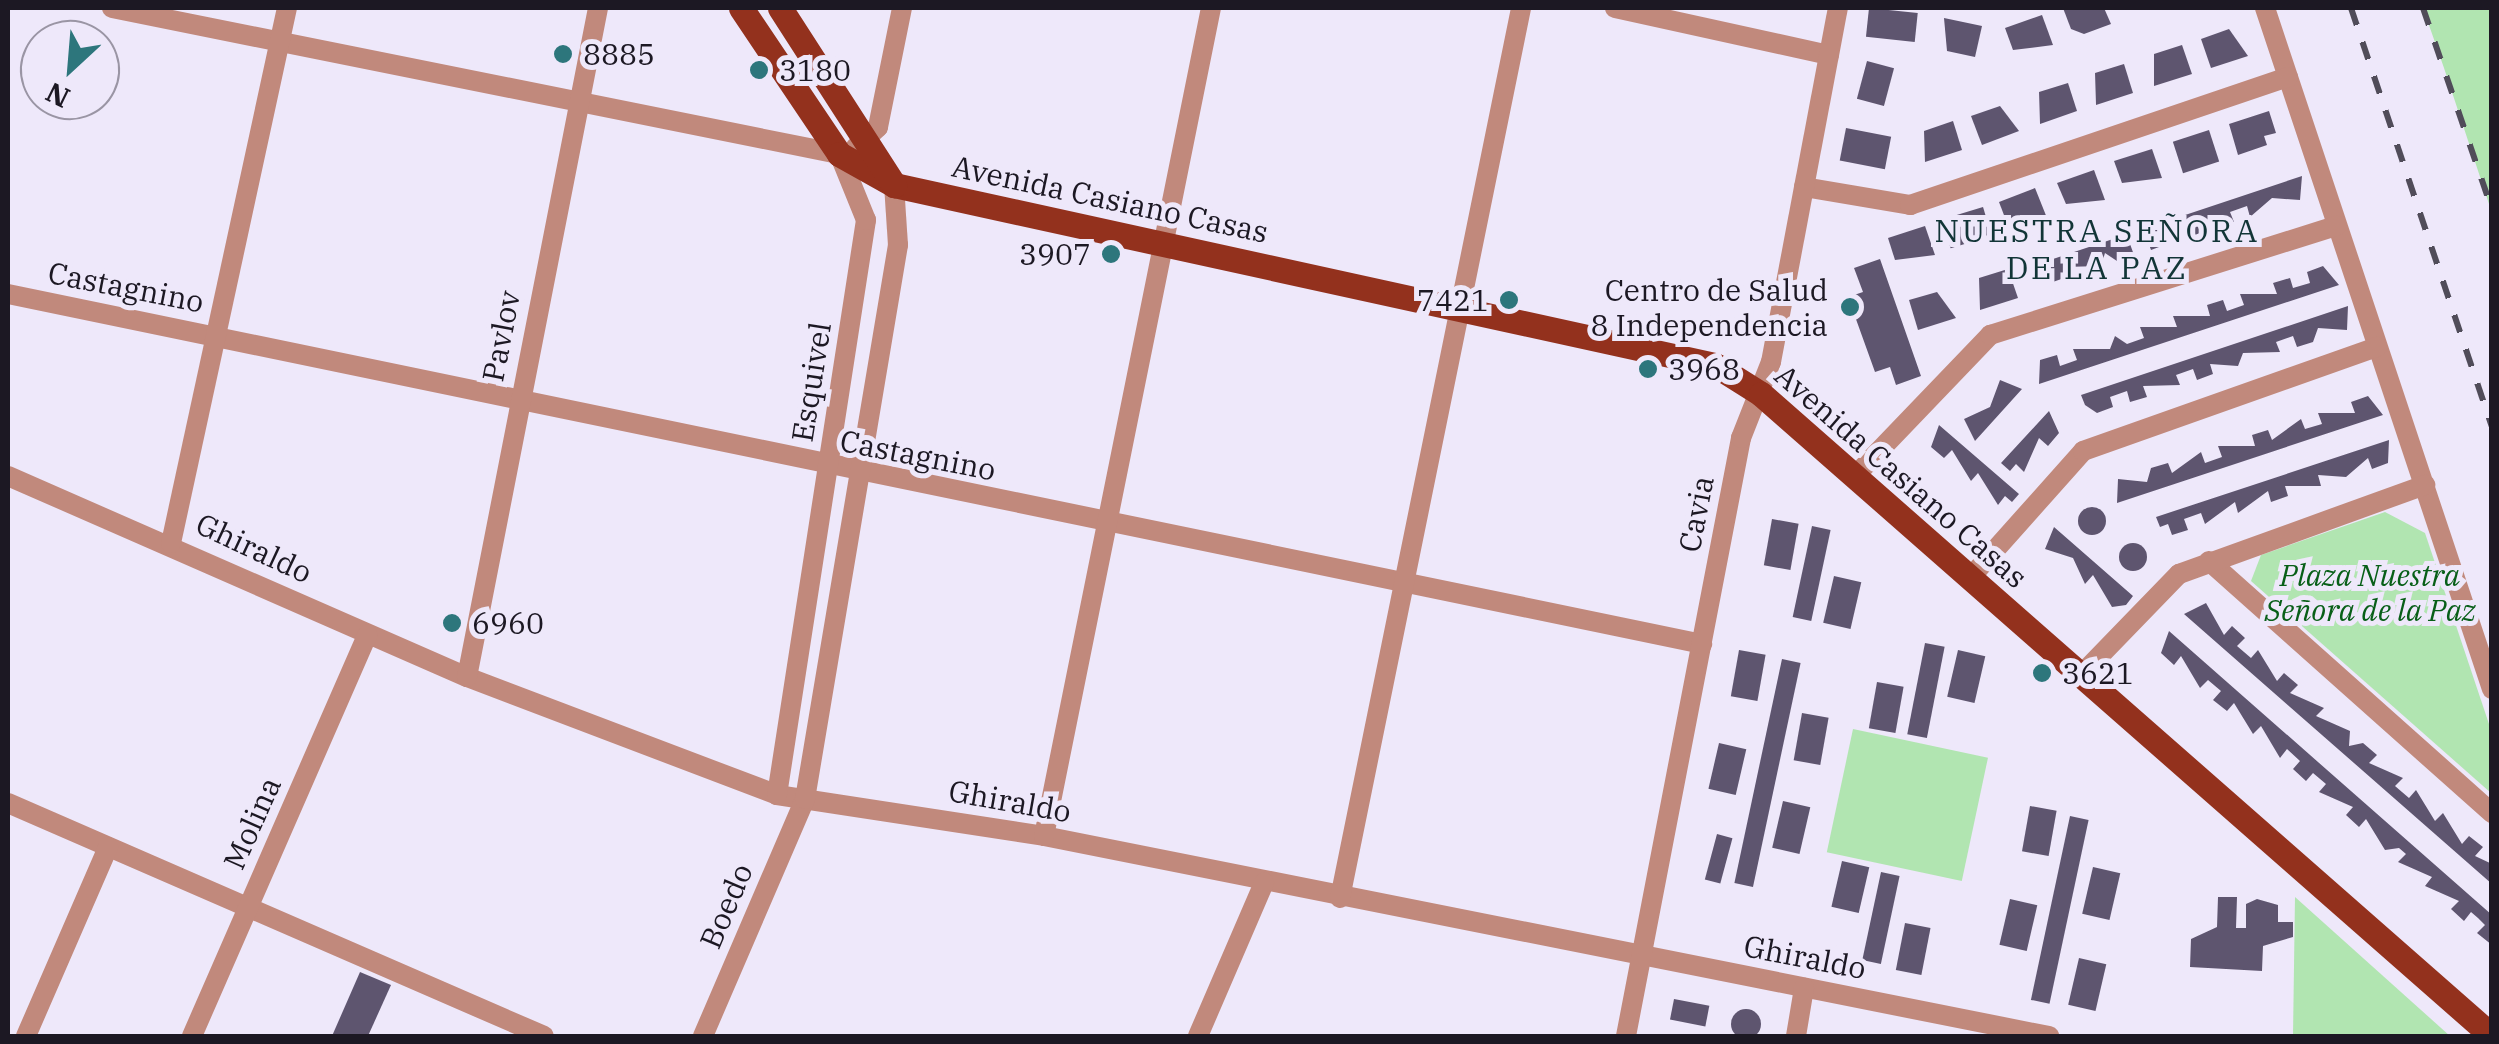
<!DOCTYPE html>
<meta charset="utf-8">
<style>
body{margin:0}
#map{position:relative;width:2499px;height:1044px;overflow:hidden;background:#eee8fa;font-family:"IBM Plex Serif",serif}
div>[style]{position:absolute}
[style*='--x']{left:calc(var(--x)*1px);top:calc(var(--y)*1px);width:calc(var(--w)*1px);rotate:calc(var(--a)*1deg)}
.green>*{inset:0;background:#b1e5b1;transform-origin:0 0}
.building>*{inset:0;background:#5e556f;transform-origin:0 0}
.round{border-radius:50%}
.minor>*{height:20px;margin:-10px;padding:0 10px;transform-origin:10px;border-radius:10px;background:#c1897c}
.major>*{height:25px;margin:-12.5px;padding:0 12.5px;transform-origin:12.5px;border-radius:12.5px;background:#93311d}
.rail>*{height:6px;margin-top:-3px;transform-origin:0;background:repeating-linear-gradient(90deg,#504c59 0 18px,transparent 0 36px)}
.dots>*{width:28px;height:28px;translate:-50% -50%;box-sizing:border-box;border:5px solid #eee8fa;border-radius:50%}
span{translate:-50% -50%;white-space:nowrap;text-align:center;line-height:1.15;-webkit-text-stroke:10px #eee8fa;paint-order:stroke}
.poi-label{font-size:30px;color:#1c1823}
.left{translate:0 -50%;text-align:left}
.right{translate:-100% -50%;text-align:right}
.street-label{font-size:30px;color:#1c1823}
.park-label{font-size:30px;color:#085f18;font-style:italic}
.neighbourhood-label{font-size:32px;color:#123537;letter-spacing:2.5px}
.frame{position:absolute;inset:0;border:10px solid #1c1823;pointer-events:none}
.north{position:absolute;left:20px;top:20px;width:100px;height:100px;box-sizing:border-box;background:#eee8fa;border:2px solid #9a95a4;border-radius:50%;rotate:206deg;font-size:28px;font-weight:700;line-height:40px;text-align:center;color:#1c1823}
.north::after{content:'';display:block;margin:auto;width:35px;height:45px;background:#2d767c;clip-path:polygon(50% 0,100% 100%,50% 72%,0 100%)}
</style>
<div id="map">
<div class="green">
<div style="clip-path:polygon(2423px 8px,2491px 8px,2491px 210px,2444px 68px)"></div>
<div style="clip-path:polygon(2385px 512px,2425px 533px,2491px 730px,2491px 793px,2251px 581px,2261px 555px)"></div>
<div style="left:1853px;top:729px;width:138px;height:126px;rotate:12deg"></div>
<div style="clip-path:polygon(2295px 897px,2450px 1036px,2293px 1036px)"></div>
</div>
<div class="building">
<div style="left:1869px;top:8px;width:49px;height:29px;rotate:6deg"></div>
<div style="clip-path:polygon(2063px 8px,2104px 8px,2111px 24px,2084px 34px,2071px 29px)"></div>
<div style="clip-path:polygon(2042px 15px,2053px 45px,2013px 50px,2005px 28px)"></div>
<div style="clip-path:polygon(1944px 18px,1982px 26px,1975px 57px,1947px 51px)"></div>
<div style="clip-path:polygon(2229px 29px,2248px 56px,2211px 68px,2201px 39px)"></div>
<div style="clip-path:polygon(2182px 45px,2192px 74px,2154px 86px,2154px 54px)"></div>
<div style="left:1867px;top:61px;width:28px;height:39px;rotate:15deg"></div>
<div style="clip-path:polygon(2124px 64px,2133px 93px,2096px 105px,2095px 73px)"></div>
<div style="clip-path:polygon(2068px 83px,2077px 111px,2040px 124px,2039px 92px)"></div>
<div style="clip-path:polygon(2000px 106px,2019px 131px,1982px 145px,1971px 116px)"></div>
<div style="clip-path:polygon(2269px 111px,2276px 133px,2264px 136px,2267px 145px,2238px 155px,2229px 124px)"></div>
<div style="clip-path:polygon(1953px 121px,1962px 150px,1925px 162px,1924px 131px)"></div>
<div style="left:1846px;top:128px;width:46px;height:33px;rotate:11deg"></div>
<div style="left:2209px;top:130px;width:33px;height:38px;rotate:72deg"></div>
<div style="clip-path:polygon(2152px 149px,2162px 178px,2122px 183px,2114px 161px)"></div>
<div style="clip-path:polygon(2094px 170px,2105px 200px,2066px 204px,2057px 183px)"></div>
<div style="clip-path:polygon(2302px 176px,2300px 200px,2272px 198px,2250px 217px,2247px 206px,2230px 212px,2234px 222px,2197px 223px,2200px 233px,2184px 239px,2180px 228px,2163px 234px,2167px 244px,2151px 250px,2147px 239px,2130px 244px,2134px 255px,2117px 261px,2105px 253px,2101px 266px,2064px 267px,2067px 277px,2050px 283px,2039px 275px,2035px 265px)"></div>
<div style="clip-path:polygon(2035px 188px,2047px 218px,2007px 223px,1999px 202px)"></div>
<div style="left:1983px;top:207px;width:30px;height:43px;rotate:73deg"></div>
<div style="clip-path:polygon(1925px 226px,1935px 255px,1895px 260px,1888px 238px)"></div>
<div style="clip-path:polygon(1880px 259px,1921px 376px,1896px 385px,1890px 367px,1875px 372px,1848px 297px,1863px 292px,1854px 268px)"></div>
<div style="clip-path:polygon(2323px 266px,2339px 285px,2039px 384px,2040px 360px,2057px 355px,2060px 366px,2077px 360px,2073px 349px,2110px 349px,2115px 336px,2127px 344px,2144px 338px,2140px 327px,2177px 327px,2173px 316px,2210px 316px,2207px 305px,2223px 300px,2227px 311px,2244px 305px,2240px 294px,2277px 294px,2273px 283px,2290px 278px,2293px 288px,2310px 283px,2307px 272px)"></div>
<div style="clip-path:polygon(2008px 269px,2018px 298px,1980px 310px,1979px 278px)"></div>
<div style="clip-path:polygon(1937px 292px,1956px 318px,1918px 330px,1909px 300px)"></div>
<div style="clip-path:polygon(2348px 306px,2347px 330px,2318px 328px,2313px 342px,2297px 347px,2293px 336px,2276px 342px,2280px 352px,2243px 353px,2238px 366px,2210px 364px,2213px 374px,2197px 380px,2193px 369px,2176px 375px,2180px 385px,2143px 386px,2147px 397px,2130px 402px,2127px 391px,2110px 397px,2113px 407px,2097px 413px,2085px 405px,2081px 395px)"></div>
<div style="clip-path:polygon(2000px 380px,2022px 389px,1975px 441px,1964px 419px,1990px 407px)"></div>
<div style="clip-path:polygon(2368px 396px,2383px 415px,2117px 503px,2118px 479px,2147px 482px,2151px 468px,2168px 463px,2172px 473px,2201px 452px,2205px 463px,2222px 457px,2218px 446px,2255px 446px,2252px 435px,2268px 430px,2272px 440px,2301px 419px,2305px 429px,2322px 424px,2318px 413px,2355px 413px,2351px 402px)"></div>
<div style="clip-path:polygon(2049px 411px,2059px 433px,2048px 446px,2039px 438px,2024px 472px,2016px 464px,2010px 471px,2001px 463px)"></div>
<div style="clip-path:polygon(1939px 425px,2019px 494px,2012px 502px,2005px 496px,1998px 505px,1978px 473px,1971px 481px,1952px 450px,1944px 458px,1931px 447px)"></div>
<div style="clip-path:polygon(2389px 440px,2388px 463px,2372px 469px,2368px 458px,2346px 477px,2318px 475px,2321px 486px,2285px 486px,2288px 496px,2271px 502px,2268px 491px,2238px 513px,2235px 502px,2205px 524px,2201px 513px,2184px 519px,2188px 530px,2172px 535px,2168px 524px,2160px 527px,2156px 517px)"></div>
<div class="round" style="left:2078px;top:507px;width:28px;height:28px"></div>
<div style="left:1772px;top:519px;width:27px;height:47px;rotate:10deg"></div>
<div style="left:1812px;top:526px;width:19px;height:93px;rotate:12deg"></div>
<div style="clip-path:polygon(2054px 527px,2133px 596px,2126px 605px,2112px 607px,2093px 575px,2085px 584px,2073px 558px,2045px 549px)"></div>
<div class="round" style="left:2119px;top:543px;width:28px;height:28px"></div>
<div style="left:1834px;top:576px;width:28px;height:48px;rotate:13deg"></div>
<div style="clip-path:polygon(2206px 603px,2224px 635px,2232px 626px,2245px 638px,2237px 646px,2251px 658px,2258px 650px,2277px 681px,2284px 673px,2298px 685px,2290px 693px,2324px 708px,2316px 716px,2350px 731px,2349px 746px,2363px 743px,2377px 755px,2369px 763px,2403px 778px,2395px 786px,2409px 798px,2416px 790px,2435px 821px,2443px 813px,2462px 844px,2469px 836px,2483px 847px,2475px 856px,2492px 864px,2492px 884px,2184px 614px)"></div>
<div style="clip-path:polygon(2169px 631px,2492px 915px,2492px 945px,2477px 933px,2485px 925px,2478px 918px,2471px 912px,2464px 921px,2451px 909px,2459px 901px,2425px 886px,2432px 877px,2398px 862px,2406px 854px,2399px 848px,2385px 850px,2366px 819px,2359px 827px,2346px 815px,2353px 807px,2319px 792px,2326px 784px,2313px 773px,2306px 781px,2293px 769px,2300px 761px,2287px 749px,2280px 758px,2261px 726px,2253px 734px,2234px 703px,2227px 711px,2213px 700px,2221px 691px,2208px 680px,2200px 688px,2181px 656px,2174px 665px,2161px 653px)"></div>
<div style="left:1925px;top:643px;width:20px;height:93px;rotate:11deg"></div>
<div style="left:1739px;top:650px;width:27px;height:47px;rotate:10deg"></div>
<div style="left:1958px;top:650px;width:28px;height:48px;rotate:13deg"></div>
<div style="left:1782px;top:659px;width:19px;height:229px;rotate:12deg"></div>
<div style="left:1877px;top:682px;width:27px;height:47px;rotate:10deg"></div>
<div style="left:1802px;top:713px;width:27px;height:48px;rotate:10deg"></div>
<div style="left:1719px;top:743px;width:28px;height:47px;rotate:13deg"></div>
<div style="left:1783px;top:801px;width:28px;height:48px;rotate:13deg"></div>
<div style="left:2030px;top:806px;width:27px;height:46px;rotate:10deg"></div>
<div style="left:2070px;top:816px;width:19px;height:188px;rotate:12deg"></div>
<div style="left:1717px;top:834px;width:16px;height:47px;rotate:15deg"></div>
<div style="left:1842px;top:861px;width:28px;height:47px;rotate:13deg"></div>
<div style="left:2093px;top:867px;width:28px;height:48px;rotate:13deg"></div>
<div style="left:1881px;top:872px;width:19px;height:90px;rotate:12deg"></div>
<div style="clip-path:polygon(2218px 897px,2237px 897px,2236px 928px,2246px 928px,2246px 904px,2257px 899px,2278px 905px,2278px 922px,2293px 922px,2293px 937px,2263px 946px,2262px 971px,2190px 967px,2191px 939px,2217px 927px)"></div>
<div style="left:2010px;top:899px;width:28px;height:47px;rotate:13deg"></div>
<div style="left:1905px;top:923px;width:26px;height:48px;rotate:11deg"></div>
<div style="left:2079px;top:958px;width:28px;height:48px;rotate:13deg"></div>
<div style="clip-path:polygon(360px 972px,391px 985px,368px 1036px,332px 1036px)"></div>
<div style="left:1674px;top:999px;width:36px;height:21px;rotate:11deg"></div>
<div class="round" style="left:1731px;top:1009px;width:30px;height:30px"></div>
</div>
<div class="minor">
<div style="--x:112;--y:8;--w:742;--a:11.36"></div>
<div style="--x:1615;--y:8;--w:219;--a:12.4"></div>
<div style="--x:2265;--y:8;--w:718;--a:71.57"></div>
<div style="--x:855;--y:148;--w:31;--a:-42"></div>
<div style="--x:878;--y:127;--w:121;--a:-78.6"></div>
<div style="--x:1804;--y:187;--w:108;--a:9.6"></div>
<div style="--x:1910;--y:205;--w:399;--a:-18.7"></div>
<div style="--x:8;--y:294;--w:1730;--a:11.67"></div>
<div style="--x:8;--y:476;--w:501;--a:23.65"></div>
<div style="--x:467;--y:677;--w:332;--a:20.8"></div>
<div style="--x:777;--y:795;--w:270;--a:8.7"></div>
<div style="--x:1044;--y:836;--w:1025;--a:11.26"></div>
<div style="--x:1854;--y:477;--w:197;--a:-46.2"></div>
<div style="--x:1990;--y:335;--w:363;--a:-17.5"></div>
<div style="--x:171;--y:543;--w:547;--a:-77.77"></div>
<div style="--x:2209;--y:561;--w:379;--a:41.7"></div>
<div style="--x:1970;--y:578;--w:170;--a:-48.3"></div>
<div style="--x:2083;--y:451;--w:312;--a:-19.5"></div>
<div style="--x:2081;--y:675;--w:141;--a:-45.9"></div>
<div style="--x:2179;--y:574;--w:262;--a:-19.9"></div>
<div style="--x:467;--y:677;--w:682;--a:-78.92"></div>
<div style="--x:777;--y:795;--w:582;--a:-81.2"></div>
<div style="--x:866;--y:220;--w:69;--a:-112.1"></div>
<div style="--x:8;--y:803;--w:584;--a:23.49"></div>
<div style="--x:1044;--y:836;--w:845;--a:-78.6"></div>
<div style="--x:1340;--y:898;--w:908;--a:-78.5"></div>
<div style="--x:26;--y:1036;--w:206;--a:-66.5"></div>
<div style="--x:192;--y:1036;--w:438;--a:-66.4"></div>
<div style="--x:703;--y:1036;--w:258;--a:-66.7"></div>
<div style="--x:805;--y:799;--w:562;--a:-80.47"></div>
<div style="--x:898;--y:245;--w:60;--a:-93.8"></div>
<div style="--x:1198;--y:1036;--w:167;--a:-66.7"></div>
<div style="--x:1626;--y:1036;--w:609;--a:-79.11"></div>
<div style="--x:1741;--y:438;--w:82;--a:-68.5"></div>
<div style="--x:1771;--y:362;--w:360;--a:-79.3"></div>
<div style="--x:1796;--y:1036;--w:49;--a:-80.5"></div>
</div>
<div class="major">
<div style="--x:741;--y:8;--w:176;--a:56.1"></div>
<div style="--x:839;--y:154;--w:63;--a:29.4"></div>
<div style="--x:894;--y:185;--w:841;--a:12.37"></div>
<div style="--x:1715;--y:365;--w:54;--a:32.2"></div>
<div style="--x:1761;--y:394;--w:973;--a:41.29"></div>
<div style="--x:780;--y:8;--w:211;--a:57.2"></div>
</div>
<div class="rail">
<div style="--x:2351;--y:8;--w:441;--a:71.4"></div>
<div style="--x:2423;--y:8;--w:213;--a:71.1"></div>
</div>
<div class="dots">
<div style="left:563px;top:54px;background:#2d767c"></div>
<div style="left:759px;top:70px;background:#2d767c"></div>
<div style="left:1111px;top:254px;background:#2d767c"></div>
<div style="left:1509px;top:300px;background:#2d767c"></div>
<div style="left:1850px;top:307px;background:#2d767c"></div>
<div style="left:1648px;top:369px;background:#2d767c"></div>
<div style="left:452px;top:623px;background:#2d767c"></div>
<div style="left:2042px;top:673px;background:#2d767c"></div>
</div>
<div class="poi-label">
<span class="left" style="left:583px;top:54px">8885</span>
<span class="left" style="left:779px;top:70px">3180</span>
<span class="right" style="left:1091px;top:254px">3907</span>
<span class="right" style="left:1828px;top:307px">Centro de Salud<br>8 Independencia</span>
<span class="right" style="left:1489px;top:300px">7421</span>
<span class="left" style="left:1668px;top:369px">3968</span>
<span class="left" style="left:472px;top:623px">6960</span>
<span class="left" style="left:2062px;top:673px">3621</span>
</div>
<div class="street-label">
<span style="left:1110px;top:199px;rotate:12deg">Avenida Casiano Casas</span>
<span style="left:126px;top:287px;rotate:11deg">Castagnino</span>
<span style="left:501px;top:336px;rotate:-79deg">Pavlov</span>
<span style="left:811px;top:382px;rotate:-81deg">Esquivel</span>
<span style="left:918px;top:455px;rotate:11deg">Castagnino</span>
<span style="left:1901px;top:476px;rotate:41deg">Avenida Casiano Casas</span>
<span style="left:1696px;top:514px;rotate:-79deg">Cavia</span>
<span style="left:254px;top:548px;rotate:25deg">Ghiraldo</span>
<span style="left:1010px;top:801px;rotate:10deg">Ghiraldo</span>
<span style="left:252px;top:823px;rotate:-66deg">Molina</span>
<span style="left:726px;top:906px;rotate:-67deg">Boedo</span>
<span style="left:1805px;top:957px;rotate:11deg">Ghiraldo</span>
</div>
<div class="park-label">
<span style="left:2370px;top:592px">Plaza Nuestra<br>Señora de la Paz</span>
</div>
<div class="neighbourhood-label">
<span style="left:2097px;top:249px">NUESTRA SEÑORA<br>DE LA PAZ</span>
</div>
<div class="frame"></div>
<div class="north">N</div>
</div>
